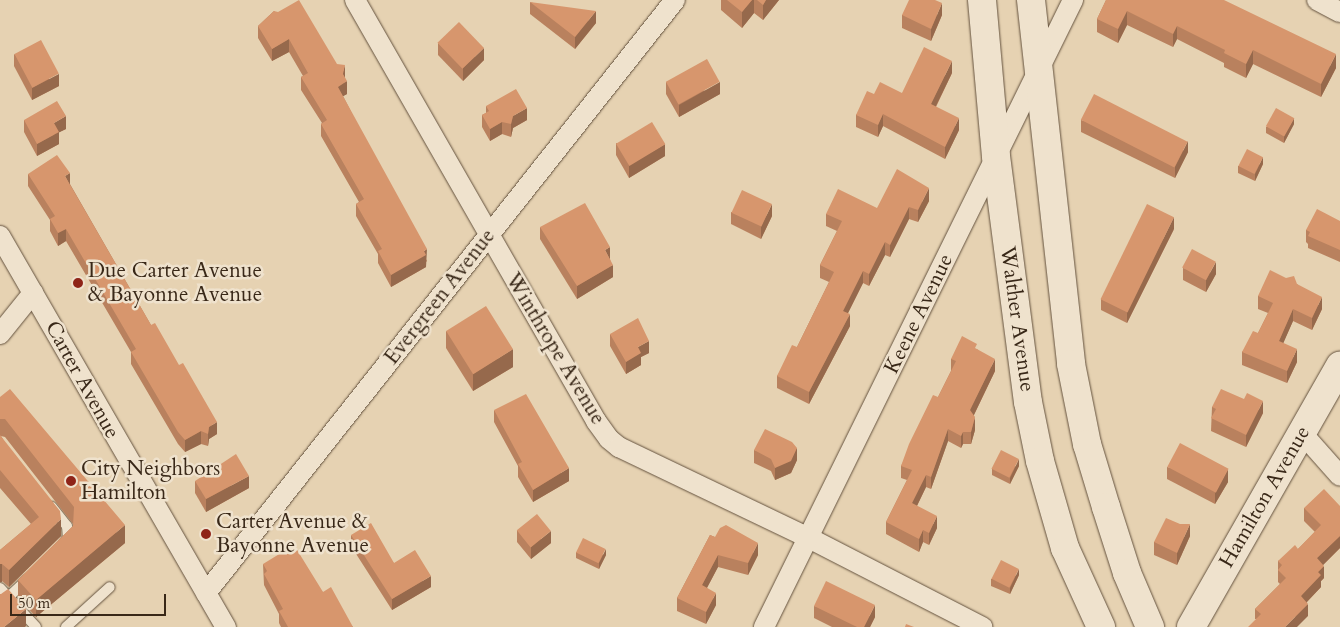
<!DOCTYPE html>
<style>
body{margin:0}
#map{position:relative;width:1340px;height:627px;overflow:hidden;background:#e6d2b2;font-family:Cardo,serif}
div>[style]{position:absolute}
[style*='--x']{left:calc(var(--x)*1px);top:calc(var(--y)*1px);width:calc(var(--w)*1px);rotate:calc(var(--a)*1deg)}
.roads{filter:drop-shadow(0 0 1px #64523e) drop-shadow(0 0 1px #64523e)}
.lane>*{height:10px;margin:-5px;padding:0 5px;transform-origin:5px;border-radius:5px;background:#efe2cd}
.street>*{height:20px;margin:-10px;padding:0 10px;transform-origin:10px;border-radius:10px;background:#efe2cd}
.secondary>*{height:28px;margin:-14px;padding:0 14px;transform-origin:14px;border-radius:14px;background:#efe2cd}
.wall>*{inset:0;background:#b9815e}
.shaded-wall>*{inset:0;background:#96694c;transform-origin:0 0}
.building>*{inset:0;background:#d7966d;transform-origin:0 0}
.dots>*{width:14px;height:14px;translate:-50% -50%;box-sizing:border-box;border:2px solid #efe2cd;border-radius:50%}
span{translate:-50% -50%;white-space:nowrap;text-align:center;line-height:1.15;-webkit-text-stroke:5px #efe2cd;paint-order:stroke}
.poi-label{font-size:21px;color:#392818}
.left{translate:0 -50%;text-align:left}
.street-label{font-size:21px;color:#392818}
.scale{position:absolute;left:10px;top:594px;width:156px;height:22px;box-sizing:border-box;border:2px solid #392818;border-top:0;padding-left:6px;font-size:15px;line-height:18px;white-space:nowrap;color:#392818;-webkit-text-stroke:4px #efe2cd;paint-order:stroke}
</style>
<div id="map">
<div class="roads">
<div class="lane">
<div style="--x:52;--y:507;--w:24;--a:52"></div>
<div style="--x:67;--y:526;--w:13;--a:86"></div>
<div style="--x:68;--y:539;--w:6;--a:129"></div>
<div style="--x:0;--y:588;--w:53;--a:47.3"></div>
<div style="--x:0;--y:605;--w:37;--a:-43"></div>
<div style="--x:66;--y:627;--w:59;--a:-42.3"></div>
</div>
<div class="street">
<div style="--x:355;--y:0;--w:485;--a:60.2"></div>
<div style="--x:596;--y:421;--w:22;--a:54"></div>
<div style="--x:609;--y:439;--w:13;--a:39"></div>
<div style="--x:619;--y:447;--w:211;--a:25.6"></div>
<div style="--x:809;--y:538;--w:195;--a:27.2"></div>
<div style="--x:1317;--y:0;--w:26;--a:28"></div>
<div style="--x:0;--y:236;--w:452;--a:60"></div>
<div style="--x:0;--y:334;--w:53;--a:-51.2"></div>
<div style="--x:1302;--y:433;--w:57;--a:48.5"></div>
<div style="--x:206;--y:593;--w:756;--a:-51.66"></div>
<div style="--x:764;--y:627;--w:699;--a:-63.76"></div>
</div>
<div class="secondary">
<div style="--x:982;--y:0;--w:157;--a:84.9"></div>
<div style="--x:996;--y:156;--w:248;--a:82.6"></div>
<div style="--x:1028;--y:402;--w:60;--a:78.5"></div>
<div style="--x:1040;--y:461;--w:91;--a:74"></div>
<div style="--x:1065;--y:548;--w:87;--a:65.5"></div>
<div style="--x:1031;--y:0;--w:366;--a:83.7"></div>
<div style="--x:1071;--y:364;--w:82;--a:78.7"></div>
<div style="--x:1087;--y:444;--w:66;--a:73.2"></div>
<div style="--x:1106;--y:507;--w:69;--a:72.3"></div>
<div style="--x:1127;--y:573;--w:59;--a:66.9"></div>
<div style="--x:1191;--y:627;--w:301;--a:-60.3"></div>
</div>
</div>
<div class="wall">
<div style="clip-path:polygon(721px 0,779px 0,763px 20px,754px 13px,742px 28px,721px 10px)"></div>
<div style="clip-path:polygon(1106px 0,1336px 68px,1321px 97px,1253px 64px,1246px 78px,1224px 67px,1224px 63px,1177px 39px,1173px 47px,1127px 25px,1118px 43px,1097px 32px,1097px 19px)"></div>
<div style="clip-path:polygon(530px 2px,596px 23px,575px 49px,530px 14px)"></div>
<div style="clip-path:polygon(274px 11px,345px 78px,347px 94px,343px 96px,427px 261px,426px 262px,426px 267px,391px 287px,378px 263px,378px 254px,356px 216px,356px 204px,359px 202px,321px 136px,321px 124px,322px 123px,301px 90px,301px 77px,303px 76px,289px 52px,272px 61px,258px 38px,258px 26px)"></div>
<div style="clip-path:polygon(902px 15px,942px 15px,931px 41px,902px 28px)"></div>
<div style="clip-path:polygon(438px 43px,484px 60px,463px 81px,438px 55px)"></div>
<div style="clip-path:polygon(14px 54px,59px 86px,32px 100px,14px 66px)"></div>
<div style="clip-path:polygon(952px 73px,936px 107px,959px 130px,945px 159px,883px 126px,878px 137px,856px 127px,856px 115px,874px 94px,902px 93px)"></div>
<div style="clip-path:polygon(666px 82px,720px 94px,679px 117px,666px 94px)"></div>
<div style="clip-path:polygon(486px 106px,527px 120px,513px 128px,511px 137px,502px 134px,490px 141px,482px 127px,482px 115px,486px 113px)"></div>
<div style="clip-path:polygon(24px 120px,66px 129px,59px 132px,59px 144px,37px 156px,24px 132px)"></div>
<div style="clip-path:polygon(1081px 120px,1188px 152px,1175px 178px,1081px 132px)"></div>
<div style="clip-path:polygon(1294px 124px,1284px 143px,1266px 133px,1266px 127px)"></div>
<div style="clip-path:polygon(616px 143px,665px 156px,629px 178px,616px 155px)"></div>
<div style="clip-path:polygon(1263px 164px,1255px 181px,1238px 173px,1238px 166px)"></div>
<div style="clip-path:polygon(28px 174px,70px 184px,151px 325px,217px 434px,209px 439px,208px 446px,201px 444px,185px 452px,178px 444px,131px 364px,131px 352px,66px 241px,58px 246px,50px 231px,50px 220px,28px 186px)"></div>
<div style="clip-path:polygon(929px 201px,918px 222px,909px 219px,890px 257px,885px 255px,869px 286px,863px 283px,848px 313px,850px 326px,809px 404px,777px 388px,777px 376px,797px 347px,829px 282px,820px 278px,820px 265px,837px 231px,826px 226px,826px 214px,877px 208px)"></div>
<div style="clip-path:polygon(731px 212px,772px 216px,761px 239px,731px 224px)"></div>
<div style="clip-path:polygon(1340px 221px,1340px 262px,1308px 248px,1308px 244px,1306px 242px,1306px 230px)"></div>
<div style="clip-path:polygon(540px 227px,610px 259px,613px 277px,577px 299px,540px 239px)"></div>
<div style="clip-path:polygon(1174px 229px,1127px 323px,1101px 310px,1101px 299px)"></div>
<div style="clip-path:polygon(1183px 268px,1216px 274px,1206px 292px,1183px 280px)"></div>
<div style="clip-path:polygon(1297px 284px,1322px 309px,1312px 330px,1293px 321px,1283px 343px,1297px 362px,1287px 383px,1242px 365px,1242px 352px,1258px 333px,1268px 313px,1258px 309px,1258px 296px)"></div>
<div style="clip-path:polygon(446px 331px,513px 367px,473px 391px,446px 348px)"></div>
<div style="clip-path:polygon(610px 334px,649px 353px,641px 357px,641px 365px,626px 374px,610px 346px)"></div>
<div style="clip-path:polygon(977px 349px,995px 371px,974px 415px,975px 430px,971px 444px,963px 444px,961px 448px,948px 441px,931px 489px,926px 487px,917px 506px,937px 528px,929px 545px,923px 542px,919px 552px,886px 534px,886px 522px,907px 480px,901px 478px,901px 466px,938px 397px,951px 371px,951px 359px)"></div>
<div style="clip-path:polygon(0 397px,125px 543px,36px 617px,18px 597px,18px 580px,73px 526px,73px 524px,5px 437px,1px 436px,61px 536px,9px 587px,2px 581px,0 582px,0 550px,31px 524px,0 488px)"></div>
<div style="clip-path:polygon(1244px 399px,1263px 413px,1246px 447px,1211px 431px,1212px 407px)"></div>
<div style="clip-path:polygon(494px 410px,569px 481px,533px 502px,518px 477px,518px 466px,494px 422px)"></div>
<div style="clip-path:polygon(754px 450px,797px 460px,791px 473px,775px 480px,771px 471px,754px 463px)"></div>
<div style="clip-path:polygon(1019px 466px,1010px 484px,992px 475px,992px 469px)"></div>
<div style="clip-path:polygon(1167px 467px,1228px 482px,1215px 504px,1167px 479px)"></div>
<div style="clip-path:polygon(195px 481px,249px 488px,206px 512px,195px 493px)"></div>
<div style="clip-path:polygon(1340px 506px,1340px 548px,1323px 565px,1324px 578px,1321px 581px,1321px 587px,1307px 602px,1308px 616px,1255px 619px,1255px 609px,1280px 584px,1278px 582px,1278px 561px,1298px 549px,1315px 532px,1304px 521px,1304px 508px)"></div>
<div style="clip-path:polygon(517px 530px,551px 543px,531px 559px,517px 542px)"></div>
<div style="clip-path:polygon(351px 535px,394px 563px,431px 587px,392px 610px,351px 546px)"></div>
<div style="clip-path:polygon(710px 535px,758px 555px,748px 575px,718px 567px,707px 588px,716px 605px,706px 624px,677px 611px,677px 598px)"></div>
<div style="clip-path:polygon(1190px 536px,1177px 565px,1154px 555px,1154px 542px)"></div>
<div style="clip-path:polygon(576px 552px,606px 555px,599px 569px,576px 558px)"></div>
<div style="clip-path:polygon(263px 564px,323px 592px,353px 627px,281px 627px,279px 623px,279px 614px,264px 585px)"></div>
<div style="clip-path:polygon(1019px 575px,1010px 594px,991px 586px,991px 579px)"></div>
<div style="clip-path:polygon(814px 606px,875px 617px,870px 627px,832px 627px,814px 618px)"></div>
</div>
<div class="shaded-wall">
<div style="clip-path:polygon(752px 0,754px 0,754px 13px,742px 28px,742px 12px)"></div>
<div style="clip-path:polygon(766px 0,779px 0,763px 20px,763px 5px)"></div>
<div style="clip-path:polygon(942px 3px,942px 15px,931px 41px,931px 29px)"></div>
<div style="clip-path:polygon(596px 11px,596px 23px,575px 49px,575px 37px)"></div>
<div style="clip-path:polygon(1127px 11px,1127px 25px,1118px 43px,1118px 29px)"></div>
<div style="clip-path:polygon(1177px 26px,1177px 39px,1173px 47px,1173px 34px)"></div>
<div style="clip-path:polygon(289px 39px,289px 52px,272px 61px,272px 49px)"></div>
<div style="clip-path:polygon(484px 48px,484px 60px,463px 81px,463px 68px)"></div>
<div style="clip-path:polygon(1253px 50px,1253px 64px,1246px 78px,1246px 64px)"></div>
<div style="clip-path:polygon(1336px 54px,1336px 68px,1321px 97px,1321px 84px)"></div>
<div style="clip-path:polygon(952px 61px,952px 73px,931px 116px,931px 104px)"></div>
<div style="clip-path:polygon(345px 65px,345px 77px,344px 83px,347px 81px,347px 94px,338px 99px,338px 87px)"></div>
<div style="clip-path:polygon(59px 74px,59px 86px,32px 100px,32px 88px)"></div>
<div style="clip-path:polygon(720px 82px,720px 94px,679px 117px,679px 105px)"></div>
<div style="clip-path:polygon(527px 108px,527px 120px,513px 128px,511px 137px,511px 124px,513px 116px)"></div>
<div style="clip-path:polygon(883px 114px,883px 126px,878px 137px,878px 125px)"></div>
<div style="clip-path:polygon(66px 116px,66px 129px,54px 135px,54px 123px)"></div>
<div style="clip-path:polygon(959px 118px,959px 130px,945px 159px,945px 147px)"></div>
<div style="clip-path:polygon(1294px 118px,1294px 124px,1284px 143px,1284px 136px)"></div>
<div style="clip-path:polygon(502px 122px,502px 134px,490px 141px,490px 129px)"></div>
<div style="clip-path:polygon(59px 132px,59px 144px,37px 156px,37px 144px)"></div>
<div style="clip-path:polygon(1188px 141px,1188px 152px,1175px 178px,1175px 167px)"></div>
<div style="clip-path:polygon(665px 144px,665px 156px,629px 178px,629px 165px)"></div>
<div style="clip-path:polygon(1263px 157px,1263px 164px,1255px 181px,1255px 174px)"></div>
<div style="clip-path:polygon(70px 173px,70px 186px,65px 176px)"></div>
<div style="clip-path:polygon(929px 188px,929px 201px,918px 222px,918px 210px)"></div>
<div style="clip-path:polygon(772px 204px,772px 216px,761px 239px,761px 227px)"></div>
<div style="clip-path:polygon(909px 207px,909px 219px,890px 257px,890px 245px)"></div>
<div style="clip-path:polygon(1174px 217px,1174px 229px,1127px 323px,1127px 312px)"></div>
<div style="clip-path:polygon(66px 229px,66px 241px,58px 246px,58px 233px)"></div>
<div style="clip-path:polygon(885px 242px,885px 255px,869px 286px,869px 274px)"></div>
<div style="clip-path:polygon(610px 247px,610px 260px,605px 250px)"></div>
<div style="clip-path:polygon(427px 249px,426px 267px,391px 287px,391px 275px)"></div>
<div style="clip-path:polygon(1216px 262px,1216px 274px,1206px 292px,1206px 280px)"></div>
<div style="clip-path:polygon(613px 265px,613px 277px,577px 299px,577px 286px)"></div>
<div style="clip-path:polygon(863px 271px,863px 283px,843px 323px,843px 311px)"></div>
<div style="clip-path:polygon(1322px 297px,1322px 309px,1312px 330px,1312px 318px)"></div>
<div style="clip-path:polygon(1293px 309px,1293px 321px,1279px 353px,1279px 341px)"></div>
<div style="clip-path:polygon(850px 314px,850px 326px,809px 404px,809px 392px)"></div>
<div style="clip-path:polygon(649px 341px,649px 353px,641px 357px,641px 365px,626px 374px,626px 362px,638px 347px)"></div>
<div style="clip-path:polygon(513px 349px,513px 367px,473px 391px,473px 374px)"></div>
<div style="clip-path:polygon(1297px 349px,1297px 362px,1287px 383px,1287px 371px)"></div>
<div style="clip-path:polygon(995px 359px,995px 371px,970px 423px,970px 410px)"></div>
<div style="clip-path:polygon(1263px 401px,1263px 413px,1246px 447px,1246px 435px)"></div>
<div style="clip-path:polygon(975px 417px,975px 430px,971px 444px,971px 432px)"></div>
<div style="clip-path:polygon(217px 422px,217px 434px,209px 439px,208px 446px,208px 434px,209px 427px)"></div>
<div style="clip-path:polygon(948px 429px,948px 441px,931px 489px,931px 477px)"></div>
<div style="clip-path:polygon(201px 431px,201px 444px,185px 452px,185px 440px)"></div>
<div style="clip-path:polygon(963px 432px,963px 444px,961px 448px,961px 436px)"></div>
<div style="clip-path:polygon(797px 448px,797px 460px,791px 473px,775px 480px,775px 468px)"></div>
<div style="clip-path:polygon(1019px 459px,1019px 466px,1010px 484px,1010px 478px)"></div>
<div style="clip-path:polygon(569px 468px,569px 481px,533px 502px,533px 490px)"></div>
<div style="clip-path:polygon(1228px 469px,1228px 482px,1215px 504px,1215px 492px)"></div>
<div style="clip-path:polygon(926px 475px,926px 487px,912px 516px,912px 503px)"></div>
<div style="clip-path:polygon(249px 476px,249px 488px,206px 512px,206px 499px)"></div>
<div style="clip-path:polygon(937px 516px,937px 528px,929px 545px,929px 533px)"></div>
<div style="clip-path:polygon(61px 519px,61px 536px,9px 587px,9px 570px)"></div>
<div style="clip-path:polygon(1190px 524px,1190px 536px,1177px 565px,1177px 553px)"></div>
<div style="clip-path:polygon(125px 525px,125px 543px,36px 617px,36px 600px)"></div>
<div style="clip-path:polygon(923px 530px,923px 542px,919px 552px,919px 539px)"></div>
<div style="clip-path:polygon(551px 531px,551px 543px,531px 559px,531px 547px)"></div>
<div style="clip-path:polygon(1340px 536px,1340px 548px,1317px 571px,1317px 558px)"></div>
<div style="clip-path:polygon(758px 543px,758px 555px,748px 575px,748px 563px)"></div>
<div style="clip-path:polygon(606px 549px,606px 555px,599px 569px,599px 563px)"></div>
<div style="clip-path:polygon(718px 555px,718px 567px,702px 597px,702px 585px)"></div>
<div style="left:0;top:564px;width:2px;height:18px"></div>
<div style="clip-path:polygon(1324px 566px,1324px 578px,1321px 581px,1321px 587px,1301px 608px,1301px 596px,1318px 572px)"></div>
<div style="clip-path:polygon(1019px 569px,1019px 575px,1010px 594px,1010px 588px)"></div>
<div style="clip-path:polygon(431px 576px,431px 587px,392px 610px,392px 599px)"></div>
<div style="clip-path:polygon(716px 593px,716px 605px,706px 624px,706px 612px)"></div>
<div style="clip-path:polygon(1308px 604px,1308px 616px,1297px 627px,1285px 627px)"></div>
<div style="clip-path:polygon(875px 605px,875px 617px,870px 627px,864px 627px)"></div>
<div style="clip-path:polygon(26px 609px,26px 626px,25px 627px,4px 627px)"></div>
</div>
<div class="building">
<div style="clip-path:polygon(299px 0,337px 64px,345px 65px,343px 74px,347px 81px,338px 87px,427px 249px,424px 251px,426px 255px,391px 275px,378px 251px,382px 249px,356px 204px,364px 199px,321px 124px,327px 120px,301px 77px,308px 73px,289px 39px,272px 49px,258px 26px,274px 11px,278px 12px)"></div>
<div style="clip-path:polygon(727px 0,752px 0,742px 12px)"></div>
<div style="clip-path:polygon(757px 0,766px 0,763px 5px)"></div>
<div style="clip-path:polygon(909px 0,935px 0,942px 3px,931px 29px,902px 15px)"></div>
<div style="clip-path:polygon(1106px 0,1224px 0,1336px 54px,1321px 84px,1253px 50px,1246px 64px,1224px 53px,1225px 50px,1177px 26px,1173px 34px,1127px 11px,1118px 29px,1097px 19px)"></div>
<div style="clip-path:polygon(530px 2px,596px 11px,575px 37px)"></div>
<div style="left:459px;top:22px;width:36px;height:30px;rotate:46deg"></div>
<div style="left:41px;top:40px;width:38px;height:30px;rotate:62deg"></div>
<div style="clip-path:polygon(924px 47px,952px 61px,931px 104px,959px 118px,945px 147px,883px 114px,878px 125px,856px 115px,867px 91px,874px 94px,880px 82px,902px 93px)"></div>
<div style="left:707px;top:59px;width:26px;height:47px;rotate:61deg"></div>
<div style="clip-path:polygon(516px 89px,527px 108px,513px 116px,511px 124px,502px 122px,490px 129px,482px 115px,489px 111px,486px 106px)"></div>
<div style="left:1094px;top:94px;width:105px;height:29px;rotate:27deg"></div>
<div style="clip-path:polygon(57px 101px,66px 116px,54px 123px,59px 132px,37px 144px,24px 120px)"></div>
<div style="left:1276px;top:108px;width:21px;height:21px;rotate:29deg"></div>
<div style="left:652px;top:122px;width:26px;height:42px;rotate:59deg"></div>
<div style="left:1247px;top:149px;width:18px;height:19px;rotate:27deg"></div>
<div style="clip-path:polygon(57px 155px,70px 173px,65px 176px,151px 325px,155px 323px,179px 365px,183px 363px,217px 422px,209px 427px,208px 434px,201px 431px,185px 440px,178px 432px,131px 352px,136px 349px,66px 229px,58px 233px,50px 219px,55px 216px,28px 174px)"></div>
<div style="clip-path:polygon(897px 169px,929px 188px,918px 210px,909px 207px,890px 245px,885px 242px,869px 274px,863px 271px,843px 311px,850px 314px,809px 392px,777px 376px,792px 345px,797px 347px,834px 272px,820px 265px,842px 221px,826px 214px,838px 189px,877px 208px)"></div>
<div style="left:742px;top:190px;width:33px;height:25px;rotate:25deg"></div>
<div style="clip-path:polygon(585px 203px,610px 247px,605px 250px,613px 265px,577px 286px,540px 227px)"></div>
<div style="left:1147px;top:204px;width:30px;height:106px;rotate:26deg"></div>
<div style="clip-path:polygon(1317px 209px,1340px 221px,1340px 250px,1308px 236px,1310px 232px,1306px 230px)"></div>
<div style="left:1192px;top:249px;width:27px;height:21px;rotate:28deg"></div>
<div style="clip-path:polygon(1270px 270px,1286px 278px,1294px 276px,1297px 284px,1322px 297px,1312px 318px,1293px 309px,1279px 341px,1297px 349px,1287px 371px,1242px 352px,1253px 331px,1258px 333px,1273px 303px,1258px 296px)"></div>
<div style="left:486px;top:306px;width:51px;height:47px;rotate:58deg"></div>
<div style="clip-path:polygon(638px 318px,649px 341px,638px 347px,641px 353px,626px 362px,610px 334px)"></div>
<div style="clip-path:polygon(962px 336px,977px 344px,975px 348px,995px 359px,970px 410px,975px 417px,971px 432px,963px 432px,961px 436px,948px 429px,931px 477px,926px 475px,912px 503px,937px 516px,929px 533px,923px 530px,919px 539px,886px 522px,912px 470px,901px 466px,909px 444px,933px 395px,938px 397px,956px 361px,951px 359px)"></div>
<div style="clip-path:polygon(10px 389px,125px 525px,36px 600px,18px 580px,73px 526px,74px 507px,5px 419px,0 419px,0 397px)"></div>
<div style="clip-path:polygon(1221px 389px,1244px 399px,1247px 393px,1263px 401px,1246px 435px,1211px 418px,1216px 409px,1212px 407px)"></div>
<div style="clip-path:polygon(526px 394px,569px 468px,533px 490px,518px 464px,522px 462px,494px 410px)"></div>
<div style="clip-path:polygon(765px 429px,792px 442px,797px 448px,791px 461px,775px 468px,771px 459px,754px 450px)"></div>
<div style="clip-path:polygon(0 435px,60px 511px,61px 519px,9px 570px,2px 564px,0 564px,0 550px,39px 517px,0 470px)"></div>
<div style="left:1180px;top:443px;width:55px;height:27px;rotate:28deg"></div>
<div style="left:1001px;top:450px;width:20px;height:21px;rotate:27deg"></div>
<div style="clip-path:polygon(236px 454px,249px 476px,206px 499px,195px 481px)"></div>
<div style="clip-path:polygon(1324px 489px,1340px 506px,1340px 536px,1317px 558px,1324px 566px,1318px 572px,1321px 575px,1301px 596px,1308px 604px,1285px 627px,1248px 627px,1261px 614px,1255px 609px,1286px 578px,1278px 570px,1282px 565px,1278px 561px,1295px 545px,1298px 549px,1321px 525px,1304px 508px)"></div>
<div style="left:537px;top:514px;width:22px;height:26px;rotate:51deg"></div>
<div style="clip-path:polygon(1166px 518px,1180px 524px,1190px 524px,1177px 553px,1154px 542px)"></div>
<div style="clip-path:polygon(371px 523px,394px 563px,415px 550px,431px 576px,392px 599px,351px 535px)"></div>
<div style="clip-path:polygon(726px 525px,758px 543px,748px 563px,718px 555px,702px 585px,716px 593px,706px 612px,677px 598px,710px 535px,715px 537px,720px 528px)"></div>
<div style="left:583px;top:538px;width:25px;height:16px;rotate:26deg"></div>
<div style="clip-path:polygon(294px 545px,323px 592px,331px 587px,353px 627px,288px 627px,279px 611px,283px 609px,264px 574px,267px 571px,263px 564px)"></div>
<div style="left:1001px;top:560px;width:20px;height:21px;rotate:27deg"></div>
<div style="clip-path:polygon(826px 581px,875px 605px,864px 627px,857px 627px,814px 606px)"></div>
<div style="clip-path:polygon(8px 589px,26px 609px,4px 627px,0 627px,0 594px,1px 594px)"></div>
<div style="clip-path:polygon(906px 624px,914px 627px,905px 627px)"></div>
</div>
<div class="dots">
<div style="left:78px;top:283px;background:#8f2418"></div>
<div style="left:71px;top:481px;background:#8f2418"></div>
<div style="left:206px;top:534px;background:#8f2418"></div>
</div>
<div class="poi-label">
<span class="left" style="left:88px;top:283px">Due Carter Avenue<br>&amp; Bayonne Avenue</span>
<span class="left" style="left:81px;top:481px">City Neighbors<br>Hamilton</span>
<span class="left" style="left:216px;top:534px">Carter Avenue &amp;<br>Bayonne Avenue</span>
</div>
<div class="street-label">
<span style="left:440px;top:297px;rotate:-52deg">Evergreen Avenue</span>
<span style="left:919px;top:314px;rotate:-64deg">Keene Avenue</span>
<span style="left:1017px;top:319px;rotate:82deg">Walther Avenue</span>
<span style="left:555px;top:349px;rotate:59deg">Winthrope Avenue</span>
<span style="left:82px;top:380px;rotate:61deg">Carter Avenue</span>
<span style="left:1265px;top:497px;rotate:-60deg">Hamilton Avenue</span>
</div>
<div class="scale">50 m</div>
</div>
